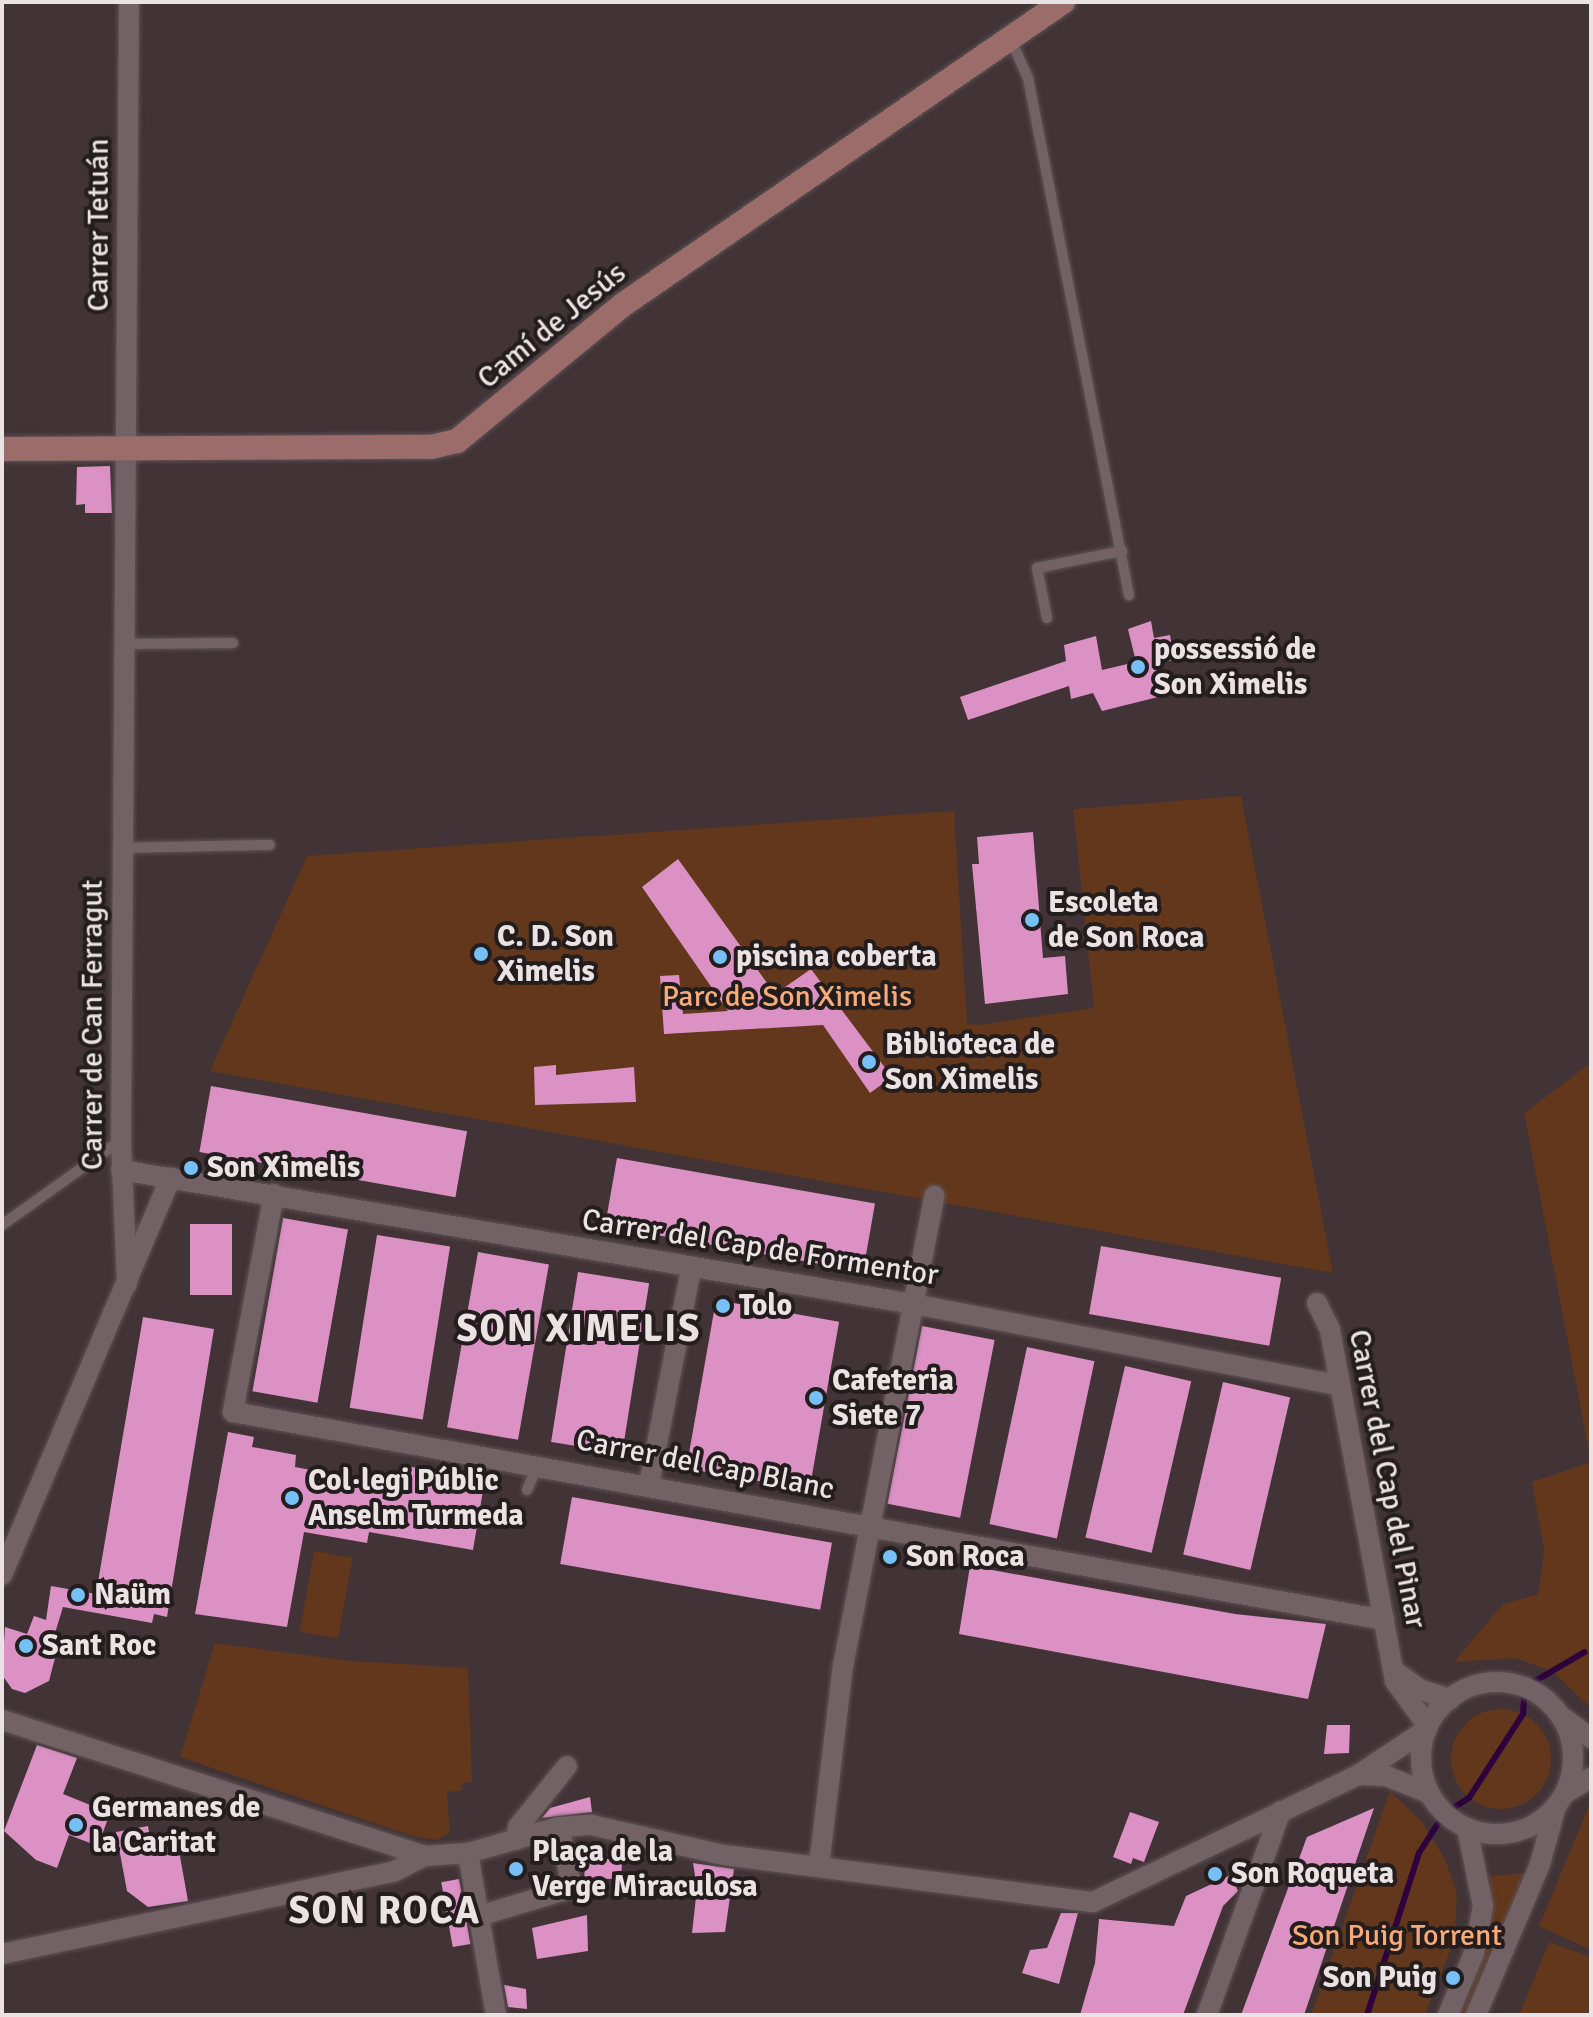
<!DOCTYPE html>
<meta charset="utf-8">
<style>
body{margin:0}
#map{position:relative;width:1593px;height:2017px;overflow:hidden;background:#413336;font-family:Signika,sans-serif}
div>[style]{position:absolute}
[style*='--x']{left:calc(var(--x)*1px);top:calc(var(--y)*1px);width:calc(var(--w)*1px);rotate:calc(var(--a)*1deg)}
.green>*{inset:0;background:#62371b;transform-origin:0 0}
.round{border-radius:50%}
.stream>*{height:6px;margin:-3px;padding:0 3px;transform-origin:3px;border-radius:3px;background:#2e003e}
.building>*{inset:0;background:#dc91c4;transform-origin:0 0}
.roads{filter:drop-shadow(0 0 2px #5e5255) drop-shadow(0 0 2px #5e5255)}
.lane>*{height:10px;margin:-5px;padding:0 5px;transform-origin:5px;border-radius:5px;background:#726265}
.street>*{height:20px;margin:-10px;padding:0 10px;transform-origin:10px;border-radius:10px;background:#726265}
.street>.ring{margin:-10px;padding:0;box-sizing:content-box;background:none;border:20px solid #726265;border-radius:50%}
.secondary>*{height:24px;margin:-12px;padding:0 12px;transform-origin:12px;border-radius:12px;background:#9b6c6a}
.dots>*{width:22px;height:22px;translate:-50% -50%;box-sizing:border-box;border:4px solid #231d1e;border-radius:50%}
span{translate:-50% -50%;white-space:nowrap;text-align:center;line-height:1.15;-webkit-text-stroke:8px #231d1e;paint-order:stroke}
.street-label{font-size:30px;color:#ebe2e4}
.poi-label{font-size:30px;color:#ebe2e4;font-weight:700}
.left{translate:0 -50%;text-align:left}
.right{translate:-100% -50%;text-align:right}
.park-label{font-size:30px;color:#f9aa79}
.district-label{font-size:38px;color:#ebe2e4;font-weight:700;letter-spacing:2px}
.frame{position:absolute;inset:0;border:4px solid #ebe2e4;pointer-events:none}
</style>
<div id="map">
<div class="green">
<div style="clip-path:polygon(1241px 796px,1333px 1273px,210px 1071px,307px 856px,954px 811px,967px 1024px,978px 1025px,1094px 1008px,1073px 809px)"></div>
<div style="clip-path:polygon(1591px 1063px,1591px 1708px,1552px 1671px,1514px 1658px,1454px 1662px,1503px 1604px,1538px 1594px,1544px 1551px,1532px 1482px,1591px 1462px,1524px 1113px)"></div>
<div style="left:314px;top:1551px;width:39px;height:82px;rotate:10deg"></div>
<div style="clip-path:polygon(215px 1643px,351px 1661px,468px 1668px,472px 1782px,462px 1783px,461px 1791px,447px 1792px,450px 1832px,437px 1840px,412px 1836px,180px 1757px)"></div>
<div class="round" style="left:1451px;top:1709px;width:100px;height:100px"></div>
<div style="clip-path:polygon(1390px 1791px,1421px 1821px,1445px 1859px,1457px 1894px,1455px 1938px,1425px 2015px,1311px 2015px)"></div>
<div style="clip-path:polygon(1591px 1801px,1591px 1950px,1539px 1926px)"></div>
<div style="clip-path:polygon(1525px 1873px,1467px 2015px,1460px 2015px,1483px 1958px,1490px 1876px)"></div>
<div style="clip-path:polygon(1549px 1942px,1591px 1957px,1591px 2015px,1519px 2015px)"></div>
</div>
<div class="stream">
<div style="--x:1367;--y:2015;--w:170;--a:-72.2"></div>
<div style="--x:1419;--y:1853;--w:46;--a:-57.3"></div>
<div style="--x:1444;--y:1814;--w:30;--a:-33"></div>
<div style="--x:1469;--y:1798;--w:100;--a:-57.3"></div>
<div style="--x:1523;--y:1714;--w:27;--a:-86"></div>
<div style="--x:1525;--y:1687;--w:69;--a:-30.3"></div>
</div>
<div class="building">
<div style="clip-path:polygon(110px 466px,112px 513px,85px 513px,85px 504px,76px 505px,77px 467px)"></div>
<div style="clip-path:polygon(1151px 621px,1154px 638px,1170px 635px,1174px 660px,1160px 663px,1166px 695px,1102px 711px,1093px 693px,1071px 699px,1069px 686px,968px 720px,960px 697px,1066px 661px,1064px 645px,1096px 636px,1102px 670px,1136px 662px,1128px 629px)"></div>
<div style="clip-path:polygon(1033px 832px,1043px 958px,1065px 956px,1068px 994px,985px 1004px,972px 864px,979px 864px,977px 837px)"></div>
<div style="clip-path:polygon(678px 859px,775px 994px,811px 969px,892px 1077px,870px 1093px,823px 1025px,664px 1034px,660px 976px,679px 975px,683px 1014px,728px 1011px,642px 887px)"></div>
<div style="clip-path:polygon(556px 1065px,556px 1075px,634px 1067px,636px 1102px,535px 1105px,534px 1067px)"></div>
<div style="left:211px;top:1086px;width:260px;height:67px;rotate:10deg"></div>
<div style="left:617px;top:1158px;width:262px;height:69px;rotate:10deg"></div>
<div style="left:283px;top:1218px;width:66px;height:176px;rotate:10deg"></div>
<div style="left:190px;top:1224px;width:42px;height:71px"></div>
<div style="left:377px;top:1235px;width:74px;height:175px;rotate:9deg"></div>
<div style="left:1101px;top:1246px;width:183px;height:69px;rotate:10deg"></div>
<div style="left:478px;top:1252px;width:72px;height:178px;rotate:10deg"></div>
<div style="left:578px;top:1272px;width:72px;height:172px;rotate:9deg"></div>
<div style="left:716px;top:1300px;width:125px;height:171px;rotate:10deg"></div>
<div style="clip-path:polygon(143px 1317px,214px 1329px,167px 1617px,154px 1614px,152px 1623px,63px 1607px,48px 1656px,55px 1658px,49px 1681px,25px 1693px,12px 1689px,2px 1675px,5px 1627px,27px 1634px,34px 1616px,46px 1620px,51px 1586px,96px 1594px)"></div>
<div style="left:922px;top:1326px;width:74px;height:181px;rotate:11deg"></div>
<div style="left:1027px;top:1347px;width:69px;height:181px;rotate:12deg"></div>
<div style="left:1125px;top:1366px;width:68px;height:176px;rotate:13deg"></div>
<div style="left:1223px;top:1382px;width:69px;height:177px;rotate:13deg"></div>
<div style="clip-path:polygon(228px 1432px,254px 1437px,252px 1447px,296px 1455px,295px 1467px,396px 1486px,400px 1465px,485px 1479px,473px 1550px,369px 1532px,367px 1543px,304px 1532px,287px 1627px,195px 1614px)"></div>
<div style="left:572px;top:1497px;width:264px;height:68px;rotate:10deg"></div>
<div style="clip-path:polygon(970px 1566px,1235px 1614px,1326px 1624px,1308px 1699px,959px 1634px)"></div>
<div style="clip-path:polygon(1327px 1725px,1350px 1725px,1349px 1753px,1324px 1754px)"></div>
<div style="clip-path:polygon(37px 1745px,77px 1758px,63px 1794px,110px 1813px,98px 1846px,69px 1835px,57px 1868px,36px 1860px,4px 1831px)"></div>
<div style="clip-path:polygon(590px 1797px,592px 1812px,542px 1818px,550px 1808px)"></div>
<div style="clip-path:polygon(1374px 1808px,1304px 2015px,1241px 2015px,1307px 1837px)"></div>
<div style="clip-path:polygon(1130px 1812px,1159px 1822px,1144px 1862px,1133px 1858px,1131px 1864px,1113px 1857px)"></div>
<div style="clip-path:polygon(148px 1826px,152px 1850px,178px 1845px,188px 1901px,148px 1907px,127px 1891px,116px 1832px)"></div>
<div style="left:585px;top:1858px;width:37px;height:20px;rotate:2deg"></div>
<div style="clip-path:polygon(693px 1863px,734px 1869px,725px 1932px,692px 1933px,697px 1888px)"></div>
<div style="clip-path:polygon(1231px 1875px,1238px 1891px,1223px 1906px,1183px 2015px,1080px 2015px,1095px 1963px,1099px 1919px,1174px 1926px,1186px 1896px)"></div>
<div style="left:459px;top:1879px;width:66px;height:18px;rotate:80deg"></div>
<div style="clip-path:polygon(1061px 1913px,1078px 1913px,1059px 1984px,1022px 1973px,1030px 1950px,1047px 1948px)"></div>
<div style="clip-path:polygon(587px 1915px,588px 1951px,537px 1959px,532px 1928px)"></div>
<div style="clip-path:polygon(504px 1985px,526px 1989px,527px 2009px,508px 2007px)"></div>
</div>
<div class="roads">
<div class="lane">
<div style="--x:1011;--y:40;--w:42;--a:65.9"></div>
<div style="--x:1028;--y:78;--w:527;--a:78.95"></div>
<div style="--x:1047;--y:618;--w:51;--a:-101.3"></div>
<div style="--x:1037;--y:568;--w:87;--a:-11.3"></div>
<div style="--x:125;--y:644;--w:108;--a:-0.5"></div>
<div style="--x:124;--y:848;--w:146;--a:-1.2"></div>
<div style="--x:2;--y:1225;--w:146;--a:-35.5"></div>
<div style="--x:527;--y:1490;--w:26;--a:-67"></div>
</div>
<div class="street">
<div style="--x:121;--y:1170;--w:803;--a:9.6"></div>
<div style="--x:913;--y:1304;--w:434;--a:10.8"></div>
<div style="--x:274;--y:1194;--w:222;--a:100.7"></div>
<div style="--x:233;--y:1412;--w:1170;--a:10.24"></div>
<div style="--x:127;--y:1284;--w:144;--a:-92.4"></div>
<div style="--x:121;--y:1140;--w:1138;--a:-89.6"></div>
<div style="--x:1317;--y:1303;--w:30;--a:64"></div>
<div style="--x:1330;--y:1330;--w:357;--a:79.5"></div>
<div style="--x:1395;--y:1681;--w:54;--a:54"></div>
<div style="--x:649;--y:1485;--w:220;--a:-79"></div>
<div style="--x:2;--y:1575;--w:432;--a:-67"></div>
<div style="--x:1396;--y:1672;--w:29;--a:36"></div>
<div style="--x:1419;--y:1689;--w:33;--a:18"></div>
<div class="ring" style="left:1421px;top:1682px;width:132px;height:132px"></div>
<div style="--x:1562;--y:1717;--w:36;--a:36"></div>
<div style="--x:2;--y:1720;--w:444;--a:17.8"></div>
<div style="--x:425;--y:1856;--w:43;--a:-4"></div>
<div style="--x:468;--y:1853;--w:95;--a:-15.9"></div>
<div style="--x:559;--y:1827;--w:32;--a:-4"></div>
<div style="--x:591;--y:1825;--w:136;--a:12.7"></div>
<div style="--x:724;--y:1855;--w:372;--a:7.3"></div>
<div style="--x:1093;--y:1902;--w:294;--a:-25.6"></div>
<div style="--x:1358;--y:1775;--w:83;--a:-33.7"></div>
<div style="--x:1358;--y:1775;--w:28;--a:2"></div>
<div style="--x:1386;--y:1776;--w:46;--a:21.6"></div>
<div style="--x:1564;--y:1794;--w:31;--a:-31"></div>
<div style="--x:516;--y:1840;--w:13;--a:-81"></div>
<div style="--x:518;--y:1827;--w:78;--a:-51.2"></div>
<div style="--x:468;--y:1853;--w:164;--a:80.2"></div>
<div style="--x:819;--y:1866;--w:201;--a:-83.2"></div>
<div style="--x:843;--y:1666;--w:479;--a:-79"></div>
<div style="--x:479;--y:1916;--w:97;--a:-16.8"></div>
<div style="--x:572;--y:1888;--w:62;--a:-102"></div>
<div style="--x:2;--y:1954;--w:402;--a:-11.9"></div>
<div style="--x:395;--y:1871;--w:34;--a:-27"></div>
<div style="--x:1207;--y:2015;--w:217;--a:-70.1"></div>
<div style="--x:1448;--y:2015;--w:67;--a:-67.2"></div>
<div style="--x:1474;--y:1953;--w:48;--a:-79.2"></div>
<div style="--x:1483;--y:1906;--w:80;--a:-101.6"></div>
<div style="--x:1476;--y:2015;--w:164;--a:-67"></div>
<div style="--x:1540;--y:1864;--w:60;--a:-74.6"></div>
</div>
<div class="secondary">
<div style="--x:2;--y:449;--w:429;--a:-0.3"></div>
<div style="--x:431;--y:447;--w:27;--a:-13"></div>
<div style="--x:457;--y:441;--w:216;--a:-39.4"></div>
<div style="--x:624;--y:304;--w:533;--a:-34.53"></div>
</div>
</div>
<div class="dots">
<div style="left:1138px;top:667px;background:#76c0f7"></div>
<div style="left:1032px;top:920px;background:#76c0f7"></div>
<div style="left:481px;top:954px;background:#76c0f7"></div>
<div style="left:720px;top:957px;background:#76c0f7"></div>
<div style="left:869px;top:1062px;background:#76c0f7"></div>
<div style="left:191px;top:1168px;background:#76c0f7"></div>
<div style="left:723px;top:1306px;background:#76c0f7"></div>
<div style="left:816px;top:1398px;background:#76c0f7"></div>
<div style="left:292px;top:1498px;background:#76c0f7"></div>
<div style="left:890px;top:1557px;background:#76c0f7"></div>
<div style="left:78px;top:1595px;background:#76c0f7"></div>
<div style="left:26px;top:1646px;background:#76c0f7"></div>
<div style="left:76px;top:1825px;background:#76c0f7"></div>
<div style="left:516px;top:1869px;background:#76c0f7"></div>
<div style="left:1215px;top:1874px;background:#76c0f7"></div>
<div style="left:1453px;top:1978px;background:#76c0f7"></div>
</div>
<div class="street-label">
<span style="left:99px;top:225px;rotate:-90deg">Carrer Tetuán</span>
<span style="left:552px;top:326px;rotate:-39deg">Camí de Jesús</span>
<span style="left:93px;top:1025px;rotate:-90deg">Carrer de Can Ferragut</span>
<span style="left:760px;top:1248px;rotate:9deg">Carrer del Cap de Formentor</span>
<span style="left:705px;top:1465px;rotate:11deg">Carrer del Cap Blanc</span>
<span style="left:1387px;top:1479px;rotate:79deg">Carrer del Cap del Pinar</span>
</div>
<div class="poi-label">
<span class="left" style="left:1154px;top:667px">possessió de<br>Son Ximelis</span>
<span class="left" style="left:1048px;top:920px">Escoleta<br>de Son Roca</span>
<span class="left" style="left:497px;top:954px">C. D. Son<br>Ximelis</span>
<span class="left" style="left:736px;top:957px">piscina coberta</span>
<span class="left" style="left:885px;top:1062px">Biblioteca de<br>Son Ximelis</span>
<span class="left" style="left:207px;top:1168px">Son Ximelis</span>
<span class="left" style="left:739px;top:1306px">Tolo</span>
<span class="left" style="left:832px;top:1398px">Cafeteria<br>Siete 7</span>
<span class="left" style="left:308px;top:1498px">Col·legi Públic<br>Anselm Turmeda</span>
<span class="left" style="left:906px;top:1557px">Son Roca</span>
<span class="left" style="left:94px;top:1595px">Naüm</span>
<span class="left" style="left:42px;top:1646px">Sant Roc</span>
<span class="left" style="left:92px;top:1825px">Germanes de<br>la Caritat</span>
<span class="left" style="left:532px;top:1869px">Plaça de la<br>Verge Miraculosa</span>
<span class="left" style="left:1231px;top:1874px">Son Roqueta</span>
<span class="right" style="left:1437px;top:1978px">Son Puig</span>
</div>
<div class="park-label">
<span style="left:787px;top:997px">Parc de Son Ximelis</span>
<span style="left:1397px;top:1936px">Son Puig Torrent</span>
</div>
<div class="district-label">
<span style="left:579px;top:1329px">SON XIMELIS</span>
<span style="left:385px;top:1911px">SON ROCA</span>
</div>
<div class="frame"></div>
</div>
